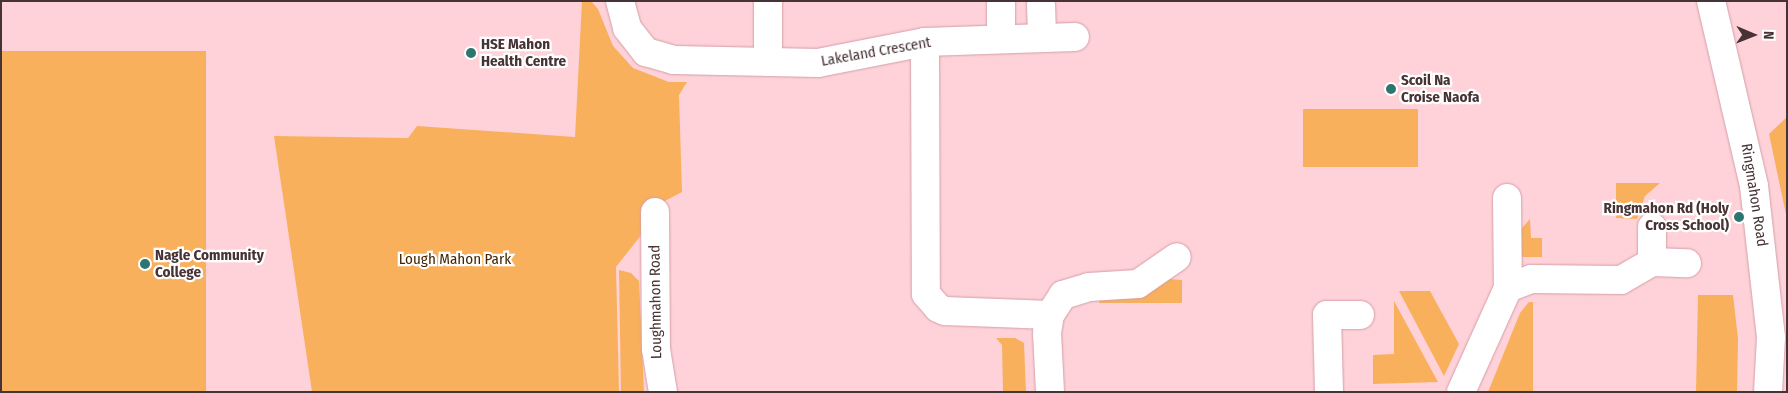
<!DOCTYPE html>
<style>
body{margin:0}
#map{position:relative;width:1788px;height:393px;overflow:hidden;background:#ffd2d9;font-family:"Fira Sans Condensed",sans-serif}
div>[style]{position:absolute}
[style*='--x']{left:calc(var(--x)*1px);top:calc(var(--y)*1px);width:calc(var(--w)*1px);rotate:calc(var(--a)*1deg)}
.green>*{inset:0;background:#f9b05c;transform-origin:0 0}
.roads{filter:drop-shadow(0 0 1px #d49fa8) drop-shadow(0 0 1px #d49fa8)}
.minor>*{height:28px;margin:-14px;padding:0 14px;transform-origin:14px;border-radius:14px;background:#fff}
.dots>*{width:14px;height:14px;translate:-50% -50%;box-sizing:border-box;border:2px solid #fff;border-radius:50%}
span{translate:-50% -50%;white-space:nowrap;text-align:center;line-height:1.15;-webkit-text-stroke:4.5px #fff;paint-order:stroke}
.poi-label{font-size:15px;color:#473235;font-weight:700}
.left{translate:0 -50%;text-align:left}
.right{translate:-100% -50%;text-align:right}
.street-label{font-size:15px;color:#473235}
.park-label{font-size:15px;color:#442600}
.frame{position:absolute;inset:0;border:2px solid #473235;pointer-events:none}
.north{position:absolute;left:1728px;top:10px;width:50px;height:50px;-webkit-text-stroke:4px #fff;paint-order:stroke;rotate:91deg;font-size:14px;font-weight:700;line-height:20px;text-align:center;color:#473235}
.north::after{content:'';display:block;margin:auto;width:18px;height:22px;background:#473235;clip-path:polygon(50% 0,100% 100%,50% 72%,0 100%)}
</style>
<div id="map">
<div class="green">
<div style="clip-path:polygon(582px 1px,591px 1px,598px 9px,613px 46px,633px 68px,669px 82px,687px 82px,679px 95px,682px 192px,644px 212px,642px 234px,616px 267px,619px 392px,312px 392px,274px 136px,408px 138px,417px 126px,575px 137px)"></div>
<div style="left:1px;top:51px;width:205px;height:341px"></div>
<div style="left:1303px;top:109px;width:115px;height:58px"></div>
<div style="clip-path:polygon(1787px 117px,1787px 219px,1769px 134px)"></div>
<div style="clip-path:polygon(1616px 183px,1660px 183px,1645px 196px,1637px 219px,1616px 218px)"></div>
<div style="clip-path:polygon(1530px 219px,1531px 238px,1542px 238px,1542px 257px,1523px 257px,1519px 252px,1521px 229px)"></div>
<div style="clip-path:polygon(619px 270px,631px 273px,639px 281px,644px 392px,621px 392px)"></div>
<div style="clip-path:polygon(1168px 279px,1182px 280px,1182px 303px,1099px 303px,1100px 298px)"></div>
<div style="clip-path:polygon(1399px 291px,1430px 291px,1459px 344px,1444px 376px)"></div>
<div style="clip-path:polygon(1698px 295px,1733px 295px,1738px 339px,1737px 392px,1696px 392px)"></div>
<div style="clip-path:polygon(1394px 301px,1438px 382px,1373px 384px,1373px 355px,1394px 354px)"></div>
<div style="clip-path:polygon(1529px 302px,1533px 302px,1533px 392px,1488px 392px,1520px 313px)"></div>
<div style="clip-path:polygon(996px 338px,1015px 338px,1024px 343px,1026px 392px,1003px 392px,1002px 345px)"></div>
</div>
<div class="roads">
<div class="minor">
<div style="--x:620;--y:1;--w:28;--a:75"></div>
<div style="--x:627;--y:28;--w:31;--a:52"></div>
<div style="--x:646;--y:52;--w:29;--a:16"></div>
<div style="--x:674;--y:60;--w:144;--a:1.2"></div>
<div style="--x:818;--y:63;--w:109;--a:-11.1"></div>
<div style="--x:925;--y:42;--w:150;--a:-1.9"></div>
<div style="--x:768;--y:1;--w:61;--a:90"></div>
<div style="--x:1001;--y:1;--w:37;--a:90"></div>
<div style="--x:1711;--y:1;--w:190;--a:76.9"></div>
<div style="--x:1754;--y:186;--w:152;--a:83.6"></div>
<div style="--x:1771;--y:337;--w:55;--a:93.1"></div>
<div style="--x:1041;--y:5;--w:33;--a:88"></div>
<div style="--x:925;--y:42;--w:252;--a:89.8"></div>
<div style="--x:926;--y:294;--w:18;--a:49"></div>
<div style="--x:938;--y:308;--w:8;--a:23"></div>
<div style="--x:945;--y:311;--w:105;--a:2.2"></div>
<div style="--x:1507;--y:198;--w:90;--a:89.4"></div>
<div style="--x:1508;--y:288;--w:25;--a:-21"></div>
<div style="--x:1531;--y:279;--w:90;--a:0.6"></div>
<div style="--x:1621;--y:280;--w:36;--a:-30"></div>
<div style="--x:1652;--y:262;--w:35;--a:2"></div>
<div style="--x:655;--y:212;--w:137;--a:89.6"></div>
<div style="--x:656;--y:349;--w:44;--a:80.8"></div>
<div style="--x:1652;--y:262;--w:35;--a:-90"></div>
<div style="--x:1050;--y:392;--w:59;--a:-92.9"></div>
<div style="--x:1047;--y:333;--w:18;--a:-81"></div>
<div style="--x:1050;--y:315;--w:24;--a:-57"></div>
<div style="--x:1063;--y:295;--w:27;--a:-17"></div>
<div style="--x:1089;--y:287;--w:49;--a:-3.5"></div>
<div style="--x:1138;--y:284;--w:47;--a:-34.7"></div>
<div style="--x:1329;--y:392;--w:77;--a:-91.5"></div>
<div style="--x:1327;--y:315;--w:33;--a:0"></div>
<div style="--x:1461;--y:392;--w:114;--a:-65.7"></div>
</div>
</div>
<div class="dots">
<div style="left:471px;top:53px;background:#2d756f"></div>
<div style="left:1391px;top:89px;background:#2d756f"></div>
<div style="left:1739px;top:217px;background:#2d756f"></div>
<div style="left:145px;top:264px;background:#2d756f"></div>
</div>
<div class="poi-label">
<span class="left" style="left:481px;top:53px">HSE Mahon<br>Health Centre</span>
<span class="left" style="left:1401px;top:89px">Scoil Na<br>Croise Naofa</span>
<span class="right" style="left:1729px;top:217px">Ringmahon Rd (Holy<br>Cross School)</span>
<span class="left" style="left:155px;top:264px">Nagle Community<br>College</span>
</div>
<div class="street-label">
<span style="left:876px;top:52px;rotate:-10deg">Lakeland Crescent</span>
<span style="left:1754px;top:195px;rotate:81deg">Ringmahon Road</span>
<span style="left:656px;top:302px;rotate:-91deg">Loughmahon Road</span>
</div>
<div class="park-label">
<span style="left:455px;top:260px">Lough Mahon Park</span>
</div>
<div class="frame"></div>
<div class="north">N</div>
</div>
